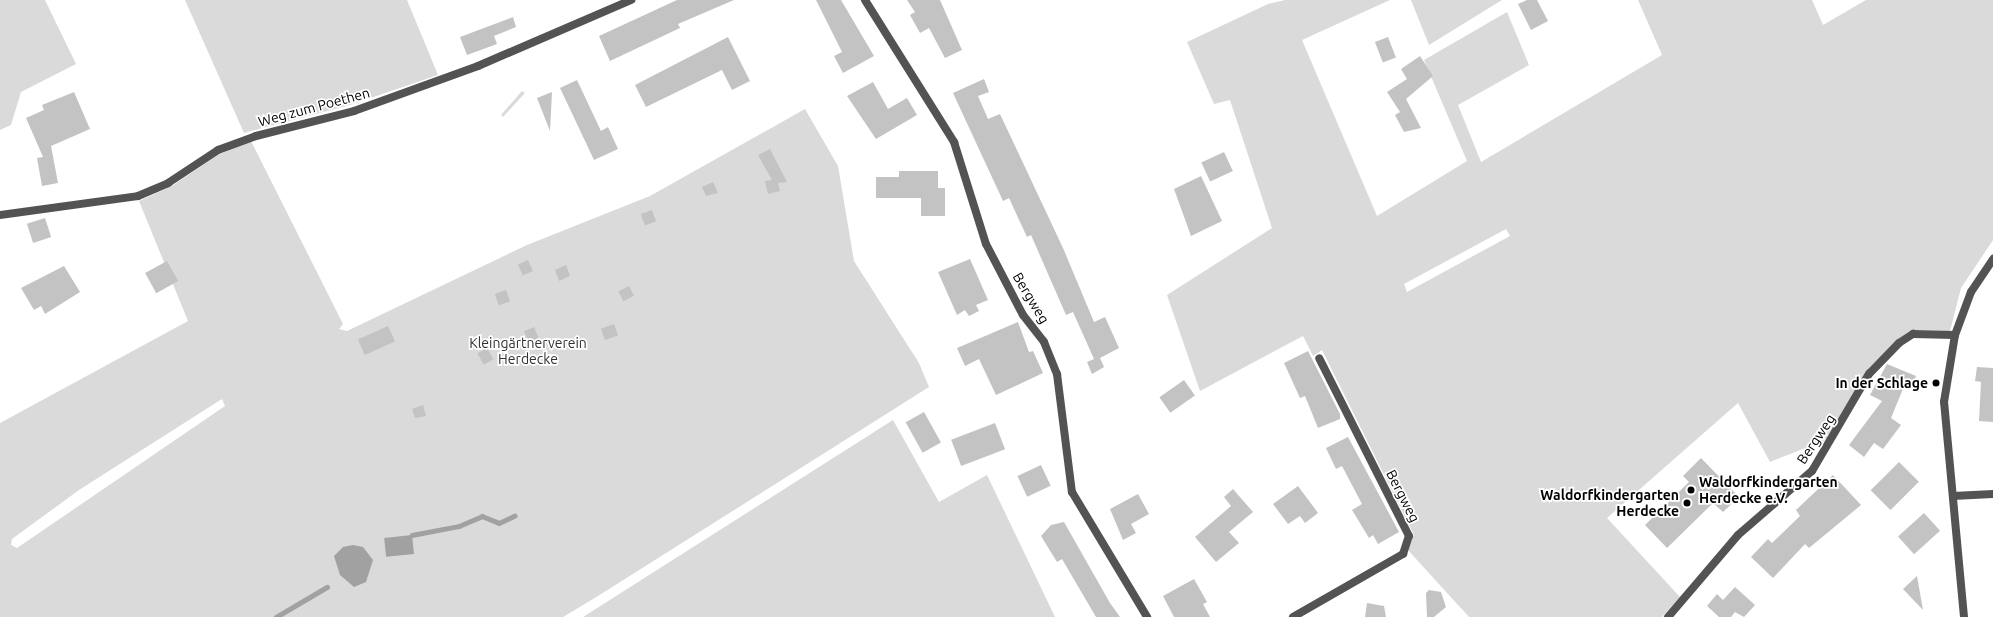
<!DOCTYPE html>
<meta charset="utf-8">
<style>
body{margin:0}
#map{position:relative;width:1993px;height:617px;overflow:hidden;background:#fff;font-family:Ubuntu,sans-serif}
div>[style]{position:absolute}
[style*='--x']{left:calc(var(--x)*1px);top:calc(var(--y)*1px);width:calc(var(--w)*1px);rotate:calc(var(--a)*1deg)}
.green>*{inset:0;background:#dadada}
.water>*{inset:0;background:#a1a1a1;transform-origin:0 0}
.stream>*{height:4.5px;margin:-2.25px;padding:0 2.25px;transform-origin:2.25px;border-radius:2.25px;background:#a1a1a1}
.building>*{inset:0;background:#c3c3c3;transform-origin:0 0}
.minor>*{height:8px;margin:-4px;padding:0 4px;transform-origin:4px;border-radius:4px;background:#535353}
.dots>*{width:11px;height:11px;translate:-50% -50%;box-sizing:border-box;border:2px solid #fff;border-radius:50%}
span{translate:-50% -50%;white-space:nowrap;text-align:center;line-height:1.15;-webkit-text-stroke:3.5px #fff;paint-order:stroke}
.street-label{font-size:14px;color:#000}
.park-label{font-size:14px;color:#313131}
.poi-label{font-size:14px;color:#000;font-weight:700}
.right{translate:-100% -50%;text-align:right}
.left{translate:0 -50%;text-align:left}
</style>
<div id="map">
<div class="green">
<div style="clip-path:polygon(0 0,45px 0,76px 64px,21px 92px,11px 125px,0 130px)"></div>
<div style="clip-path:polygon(185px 0,407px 0,438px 75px,350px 105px,244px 133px)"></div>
<div style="clip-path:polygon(evenodd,1285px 0,1390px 0,1302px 40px,1377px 216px,1467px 161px,1424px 60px,1507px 12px,1529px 65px,1458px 105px,1481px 162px,1662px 55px,1638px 0,1812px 0,1823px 25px,1866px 0,1993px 0,1993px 240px,1961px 288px,1950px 331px,1914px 330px,1897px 341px,1826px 440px,1770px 462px,1738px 403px,1607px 518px,1680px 597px,1662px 617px,1469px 617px,1407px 549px,1414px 535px,1322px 350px,1313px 356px,1303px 336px,1200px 391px,1167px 295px,1272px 228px,1230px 100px,1214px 104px,1187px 42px,1268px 4px,1285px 0,1506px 229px,1510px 236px,1407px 292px,1404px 284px,1506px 229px)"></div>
<div style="clip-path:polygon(1411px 0,1502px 0,1429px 45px)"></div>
<div style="clip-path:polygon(522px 91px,525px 93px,503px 117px,501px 115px)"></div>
<div style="clip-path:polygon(evenodd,805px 109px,838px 166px,854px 261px,919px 363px,929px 387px,598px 596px,563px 617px,0 617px,0 423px,188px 321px,139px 201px,172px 186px,218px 155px,251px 141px,343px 324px,339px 329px,347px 331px,527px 245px,650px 196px,805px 109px,222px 399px,225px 406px,17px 548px,11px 545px,12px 539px,79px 490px,222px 399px)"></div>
<div style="clip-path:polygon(893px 420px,939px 502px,987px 475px,1055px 617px,583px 617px)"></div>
</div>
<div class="water">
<div style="left:412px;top:535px;width:19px;height:28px;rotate:84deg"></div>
<div style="clip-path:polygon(353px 545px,363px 547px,373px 560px,366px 582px,354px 587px,340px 575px,334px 556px,343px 547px)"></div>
</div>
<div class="stream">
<div style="--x:412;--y:535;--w:48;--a:-10.8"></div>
<div style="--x:459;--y:526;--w:25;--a:-23"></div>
<div style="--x:482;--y:516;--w:18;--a:22"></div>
<div style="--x:499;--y:523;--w:17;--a:-25"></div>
<div style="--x:276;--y:617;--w:59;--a:-30.5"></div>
</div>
<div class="building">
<div style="clip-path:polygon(677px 0,734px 0,678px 24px,680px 28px,610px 61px,599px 36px)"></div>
<div style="clip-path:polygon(816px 0,841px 0,874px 56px,843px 73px,834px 56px,842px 52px)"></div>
<div style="clip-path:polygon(907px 0,940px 0,962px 50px,945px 58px,929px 28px,920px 33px,910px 15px,915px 12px)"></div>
<div style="clip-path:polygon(1527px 0,1537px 0,1548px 21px,1531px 30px,1518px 4px)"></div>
<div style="clip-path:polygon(513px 17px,516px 27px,494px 36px,497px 44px,467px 55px,460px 37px)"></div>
<div style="clip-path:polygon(728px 37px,750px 81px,732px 90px,722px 70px,646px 107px,635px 85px)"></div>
<div style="left:1388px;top:37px;width:22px;height:14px;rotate:69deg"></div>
<div style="clip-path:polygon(1420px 56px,1433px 76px,1406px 99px,1421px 128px,1404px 132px,1395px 115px,1400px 112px,1387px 92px,1407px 79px,1401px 69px)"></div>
<div style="clip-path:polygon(984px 79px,989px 92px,978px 96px,988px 119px,1000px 114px,1063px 248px,1094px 322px,1105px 317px,1119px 348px,1100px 358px,1104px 367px,1092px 374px,1087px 362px,1094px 359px,1073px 312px,1066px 315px,1031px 235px,1027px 237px,1009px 198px,1003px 201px,953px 93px)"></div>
<div style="clip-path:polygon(577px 80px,601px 131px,608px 127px,618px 149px,594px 160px,560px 88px)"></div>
<div style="clip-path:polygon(873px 82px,888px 109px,907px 98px,917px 115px,876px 139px,847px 96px)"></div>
<div style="clip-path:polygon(74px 92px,90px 129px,51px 146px,58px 183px,42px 186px,37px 158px,43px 157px,26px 118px,44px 110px,42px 105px)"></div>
<div style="clip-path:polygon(552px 92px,550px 131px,537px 98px)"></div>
<div style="clip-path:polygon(770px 149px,787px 182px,778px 183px,780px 191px,768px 194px,765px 181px,772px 180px,758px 155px)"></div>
<div style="left:1224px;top:152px;width:21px;height:25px;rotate:65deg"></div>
<div style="clip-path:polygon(899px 171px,938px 171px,938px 188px,945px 188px,945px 216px,921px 216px,921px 198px,876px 198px,876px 177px,899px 177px)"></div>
<div style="clip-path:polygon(1201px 176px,1222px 221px,1191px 236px,1174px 189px)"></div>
<div style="clip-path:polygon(713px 182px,718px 193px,706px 196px,702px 187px)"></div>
<div style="left:652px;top:210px;width:12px;height:12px;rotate:70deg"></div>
<div style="left:45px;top:218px;width:20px;height:19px;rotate:72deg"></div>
<div style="clip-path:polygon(970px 259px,988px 300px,976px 305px,979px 311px,969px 316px,965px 310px,957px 315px,938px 272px)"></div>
<div style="left:528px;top:260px;width:12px;height:11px;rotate:66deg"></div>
<div style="left:167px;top:261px;width:23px;height:25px;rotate:61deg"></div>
<div style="clip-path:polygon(566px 265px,570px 276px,559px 281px,555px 270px)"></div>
<div style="clip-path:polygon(64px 266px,80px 292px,45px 314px,41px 306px,34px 310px,21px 288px)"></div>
<div style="left:629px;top:286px;width:11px;height:12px;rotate:63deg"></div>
<div style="left:506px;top:290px;width:12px;height:12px;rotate:70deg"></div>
<div style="clip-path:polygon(1018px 322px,1029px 352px,1033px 351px,1043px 373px,996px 395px,979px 359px,965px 366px,957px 348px)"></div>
<div style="left:614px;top:324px;width:12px;height:14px;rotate:70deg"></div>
<div style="left:388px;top:326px;width:17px;height:33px;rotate:66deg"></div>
<div style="left:534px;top:327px;width:13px;height:11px;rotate:67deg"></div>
<div style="left:487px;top:348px;width:13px;height:11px;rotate:61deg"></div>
<div style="clip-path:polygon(1308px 351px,1340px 414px,1340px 419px,1318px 428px,1305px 396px,1300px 398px,1284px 363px)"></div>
<div style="clip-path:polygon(1887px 364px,1916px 376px,1912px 386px,1905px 384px,1891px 418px,1901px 425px,1883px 449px,1874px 443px,1864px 457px,1849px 445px,1882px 401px,1870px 395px)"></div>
<div style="clip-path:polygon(1977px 367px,1993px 368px,1993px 422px,1979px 421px,1981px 382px,1975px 381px)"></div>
<div style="left:1184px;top:380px;width:19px;height:30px;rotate:55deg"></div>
<div style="clip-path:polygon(423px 405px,426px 416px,415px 418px,412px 409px)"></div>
<div style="left:924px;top:412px;width:35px;height:21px;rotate:61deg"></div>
<div style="left:995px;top:423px;width:28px;height:47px;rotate:69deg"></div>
<div style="clip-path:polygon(1348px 437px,1399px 532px,1378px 544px,1373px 535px,1369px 538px,1352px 510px,1362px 504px,1342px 466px,1336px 469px,1326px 448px)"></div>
<div style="clip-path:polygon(1701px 458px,1739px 497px,1723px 512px,1713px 503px,1667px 548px,1645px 525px,1689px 482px,1683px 476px)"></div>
<div style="left:1899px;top:462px;width:28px;height:40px;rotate:45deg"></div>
<div style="left:1041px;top:465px;width:23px;height:26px;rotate:65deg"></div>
<div style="clip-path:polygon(1833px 475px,1861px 505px,1809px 548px,1805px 544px,1773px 578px,1751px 557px,1768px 539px,1772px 543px,1800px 516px,1796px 510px)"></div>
<div style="clip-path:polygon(1298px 486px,1318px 513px,1305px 523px,1300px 516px,1288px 524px,1273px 504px)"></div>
<div style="clip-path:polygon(1233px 489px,1253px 512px,1229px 532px,1239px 543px,1216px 562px,1195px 537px,1231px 506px,1224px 497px)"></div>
<div style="clip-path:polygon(1138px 494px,1149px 514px,1131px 524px,1136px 533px,1123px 540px,1110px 509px)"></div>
<div style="left:1924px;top:513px;width:24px;height:35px;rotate:48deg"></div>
<div style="clip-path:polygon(1064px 522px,1110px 603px,1120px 617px,1096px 617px,1062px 559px,1057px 562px,1041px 536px,1051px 525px)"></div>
<div style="clip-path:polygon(1917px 576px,1923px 610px,1903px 589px)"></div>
<div style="clip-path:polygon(1194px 579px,1207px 602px,1203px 604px,1210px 617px,1174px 617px,1163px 596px)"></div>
<div style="clip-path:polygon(1735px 587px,1755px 605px,1744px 617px,1735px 612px,1731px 617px,1719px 617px,1707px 606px,1717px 594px,1723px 600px)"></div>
<div style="clip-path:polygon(1429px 590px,1441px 592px,1446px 607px,1434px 617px,1427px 617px,1426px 593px)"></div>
<div style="clip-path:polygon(1367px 603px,1384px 606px,1386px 617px,1365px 617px)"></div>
</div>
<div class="minor">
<div style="--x:865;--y:0;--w:168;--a:57.9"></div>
<div style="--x:954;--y:142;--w:107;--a:72.6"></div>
<div style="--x:986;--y:244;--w:80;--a:62.5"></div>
<div style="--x:1023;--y:315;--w:34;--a:52"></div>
<div style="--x:1044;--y:342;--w:35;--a:68"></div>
<div style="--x:1057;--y:374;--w:119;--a:82.8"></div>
<div style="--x:1072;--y:492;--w:146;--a:59"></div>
<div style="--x:0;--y:215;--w:139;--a:-7.8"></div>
<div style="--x:138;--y:196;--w:33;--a:-23"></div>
<div style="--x:168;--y:183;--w:60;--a:-33.4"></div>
<div style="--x:218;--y:150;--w:40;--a:-20.2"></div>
<div style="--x:256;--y:136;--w:101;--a:-14.3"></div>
<div style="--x:354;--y:111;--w:132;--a:-19.9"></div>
<div style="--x:478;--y:66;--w:167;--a:-23.3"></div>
<div style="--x:1953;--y:496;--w:40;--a:-2.9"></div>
<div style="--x:1293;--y:617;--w:127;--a:-29.8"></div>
<div style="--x:1403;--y:554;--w:19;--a:-72"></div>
<div style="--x:1409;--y:536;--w:199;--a:-116.8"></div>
<div style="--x:1668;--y:617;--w:108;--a:-49.5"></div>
<div style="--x:1738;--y:535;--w:98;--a:-40.9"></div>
<div style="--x:1812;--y:471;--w:113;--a:-59.6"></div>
<div style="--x:1869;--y:374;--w:43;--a:-45.9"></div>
<div style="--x:1899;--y:343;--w:17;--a:-33"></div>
<div style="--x:1913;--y:334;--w:42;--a:1.4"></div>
<div style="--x:1964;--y:617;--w:216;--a:-95.3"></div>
<div style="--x:1944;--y:402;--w:68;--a:-80.7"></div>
<div style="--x:1955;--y:335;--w:46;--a:-69.6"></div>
<div style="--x:1971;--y:292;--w:40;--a:-56"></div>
</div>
<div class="dots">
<div style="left:1936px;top:383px;background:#000"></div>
<div style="left:1691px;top:490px;background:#000"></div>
<div style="left:1687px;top:503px;background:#000"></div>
</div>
<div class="street-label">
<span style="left:314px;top:107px;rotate:-15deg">Weg zum Poethen</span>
<span style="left:1031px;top:298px;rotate:59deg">Bergweg</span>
<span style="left:1816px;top:439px;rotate:-56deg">Bergweg</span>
<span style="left:1403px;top:496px;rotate:63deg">Bergweg</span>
</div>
<div class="park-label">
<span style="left:528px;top:351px">Kleingärtnerverein<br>Herdecke</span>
</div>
<div class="poi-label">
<span class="right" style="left:1928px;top:383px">In der Schlage</span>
<span class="left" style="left:1699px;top:490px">Waldorfkindergarten<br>Herdecke e.V.</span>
<span class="right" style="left:1679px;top:503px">Waldorfkindergarten<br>Herdecke</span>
</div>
</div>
